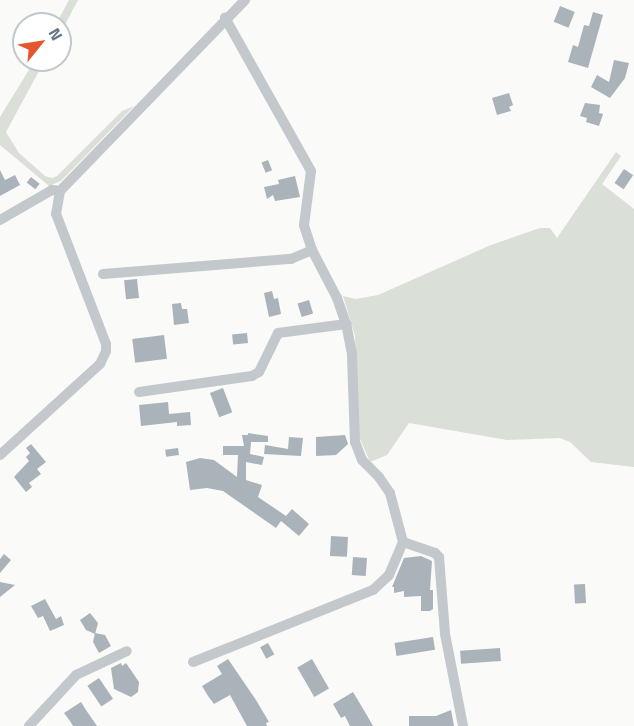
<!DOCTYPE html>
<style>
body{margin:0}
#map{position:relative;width:634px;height:726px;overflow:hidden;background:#fafaf8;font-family:"Titillium Web",sans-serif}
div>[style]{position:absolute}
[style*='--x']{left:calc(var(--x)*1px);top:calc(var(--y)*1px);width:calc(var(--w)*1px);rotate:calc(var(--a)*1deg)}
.green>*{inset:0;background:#dadfd7}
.building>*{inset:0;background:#aab3b9;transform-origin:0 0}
.minor>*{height:10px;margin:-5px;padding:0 5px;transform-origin:5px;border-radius:5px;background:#c3c8cc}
span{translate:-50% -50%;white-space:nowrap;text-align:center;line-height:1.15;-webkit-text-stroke:6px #fff;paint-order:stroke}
.north{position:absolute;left:12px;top:12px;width:60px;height:60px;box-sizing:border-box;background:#fff;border:2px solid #c1c8cd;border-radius:50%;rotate:60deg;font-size:16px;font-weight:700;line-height:24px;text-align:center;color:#657683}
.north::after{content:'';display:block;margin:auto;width:21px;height:27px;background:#e4572e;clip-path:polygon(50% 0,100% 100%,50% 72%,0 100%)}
</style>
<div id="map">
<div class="green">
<div style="clip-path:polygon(69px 0,78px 0,60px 34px,60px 24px,56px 24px)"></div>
<div style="clip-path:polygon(35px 60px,45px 60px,6px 132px,19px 153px,45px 176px,52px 178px,57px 176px,122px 111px,134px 106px,61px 181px,49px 186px,0 145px,0 117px)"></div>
<div style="clip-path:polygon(616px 152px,621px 156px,602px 184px,634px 209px,634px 467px,591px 462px,570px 442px,560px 438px,507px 440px,409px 423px,387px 455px,370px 462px,358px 434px,355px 336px,343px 296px,356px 299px,378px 295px,491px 245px,540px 228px,550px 228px,557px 238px)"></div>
</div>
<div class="building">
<div style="left:560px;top:6px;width:16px;height:17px;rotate:22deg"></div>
<div style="clip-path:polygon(593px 12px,603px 15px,588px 68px,568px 62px,573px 45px,578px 47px,584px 25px,589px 26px)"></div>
<div style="clip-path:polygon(614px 60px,629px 63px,625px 78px,610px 98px,591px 87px,597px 75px,609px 82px)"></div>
<div style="clip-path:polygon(509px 93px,513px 105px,509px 107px,511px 111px,497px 115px,492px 98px)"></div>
<div style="clip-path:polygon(585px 103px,600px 105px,599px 113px,603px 114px,599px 126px,586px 122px,587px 118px,580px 116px)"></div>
<div style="left:268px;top:160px;width:11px;height:7px;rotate:68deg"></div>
<div style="left:624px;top:169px;width:11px;height:17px;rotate:34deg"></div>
<div style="clip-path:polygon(0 170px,5px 180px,15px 175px,20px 185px,0 196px)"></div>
<div style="clip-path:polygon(295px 176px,300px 197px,275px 201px,273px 195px,267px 199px,264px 187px,279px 184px,278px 180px)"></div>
<div style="left:31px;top:177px;width:11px;height:7px;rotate:38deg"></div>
<div style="left:137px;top:279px;width:19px;height:13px;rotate:84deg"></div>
<div style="clip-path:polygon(272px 291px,274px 299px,278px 298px,281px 314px,269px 317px,264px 293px)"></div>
<div style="left:309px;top:300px;width:14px;height:12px;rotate:73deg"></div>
<div style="clip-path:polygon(181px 303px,182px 309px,187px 309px,189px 323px,174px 325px,172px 304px)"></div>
<div style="left:247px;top:333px;width:10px;height:15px;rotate:84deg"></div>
<div style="left:164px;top:335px;width:24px;height:32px;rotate:83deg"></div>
<div style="left:223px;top:388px;width:26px;height:14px;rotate:69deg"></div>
<div style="clip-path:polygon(168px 402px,169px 414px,190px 412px,191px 425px,177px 426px,177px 422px,141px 426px,139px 405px)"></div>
<div style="clip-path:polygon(248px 433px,268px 436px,268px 442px,251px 442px,250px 454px,264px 457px,262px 465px,246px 462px,246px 480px,262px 485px,258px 497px,286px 516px,292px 509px,309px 524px,299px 536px,281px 521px,276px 528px,223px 491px,207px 488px,190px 490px,186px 462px,200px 458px,214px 460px,237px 477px,238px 455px,223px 455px,223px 446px,244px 446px,242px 435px,248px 435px)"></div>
<div style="clip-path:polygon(345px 435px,348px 444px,336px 455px,316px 456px,316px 437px)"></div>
<div style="clip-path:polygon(289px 437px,303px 438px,301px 456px,264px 454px,265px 445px,288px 449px)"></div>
<div style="clip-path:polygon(31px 444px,46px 462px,37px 469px,41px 474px,29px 483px,32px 487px,26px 492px,14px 477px,29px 461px,26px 457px,30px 453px,26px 448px)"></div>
<div style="left:178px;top:448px;width:7px;height:13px;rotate:82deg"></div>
<div style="left:331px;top:536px;width:17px;height:20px;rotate:3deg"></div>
<div style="clip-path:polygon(4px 554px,11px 560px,0 573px,0 559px)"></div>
<div style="clip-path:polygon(421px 556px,432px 561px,430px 590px,433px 590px,433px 609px,430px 611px,421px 611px,421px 596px,404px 597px,404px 591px,394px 593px,394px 587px,392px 587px,404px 558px)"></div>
<div style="left:353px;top:557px;width:14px;height:18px;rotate:4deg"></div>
<div style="clip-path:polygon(0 582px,15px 585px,0 597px)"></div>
<div style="left:585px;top:584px;width:19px;height:11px;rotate:87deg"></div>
<div style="clip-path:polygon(45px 599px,56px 619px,61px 616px,64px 625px,50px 631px,43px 616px,38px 618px,31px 606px)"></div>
<div style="clip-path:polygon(90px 613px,98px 623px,95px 634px,86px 630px,80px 620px)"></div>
<div style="clip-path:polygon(95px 633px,105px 635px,111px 646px,99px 653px,93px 642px)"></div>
<div style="left:433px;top:637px;width:13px;height:39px;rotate:81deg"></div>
<div style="left:268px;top:643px;width:13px;height:9px;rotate:61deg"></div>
<div style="left:500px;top:648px;width:13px;height:40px;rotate:86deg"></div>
<div style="clip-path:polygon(228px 659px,256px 700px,269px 722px,266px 723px,267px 726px,247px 726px,230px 695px,214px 704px,208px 696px,202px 686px,222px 674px,217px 666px)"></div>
<div style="left:312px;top:659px;width:34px;height:17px;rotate:60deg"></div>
<div style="clip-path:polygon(121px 663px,122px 666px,126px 663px,139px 682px,138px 692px,131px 697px,114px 689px,111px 668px)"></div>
<div style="left:99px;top:678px;width:25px;height:14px;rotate:56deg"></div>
<div style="clip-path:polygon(353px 692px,365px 712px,373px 726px,350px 726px,345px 716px,341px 718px,333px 704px)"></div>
<div style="clip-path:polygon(81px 702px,86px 710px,97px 726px,73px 726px,70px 721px,64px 713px)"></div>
<div style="clip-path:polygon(451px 710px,454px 726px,409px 726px,409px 716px,436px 716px)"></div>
</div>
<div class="minor">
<div style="--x:0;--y:220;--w:60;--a:-30"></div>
<div style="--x:52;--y:190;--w:8;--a:7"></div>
<div style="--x:103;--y:274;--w:189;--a:-4.6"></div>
<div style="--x:291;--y:259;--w:23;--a:-23"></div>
<div style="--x:139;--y:392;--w:114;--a:-8.1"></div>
<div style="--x:252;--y:376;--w:8;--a:-30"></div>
<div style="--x:259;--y:372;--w:43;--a:-64"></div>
<div style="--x:278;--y:333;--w:69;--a:-7.5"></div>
<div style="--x:0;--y:455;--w:135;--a:-42.3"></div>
<div style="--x:100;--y:364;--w:14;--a:-65"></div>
<div style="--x:106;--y:351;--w:7;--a:-90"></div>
<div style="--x:106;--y:344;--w:139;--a:-111"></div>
<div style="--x:56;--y:214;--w:23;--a:-80"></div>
<div style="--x:60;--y:191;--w:266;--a:-45.9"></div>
<div style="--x:403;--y:542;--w:34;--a:19"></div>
<div style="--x:435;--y:553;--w:6;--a:45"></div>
<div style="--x:439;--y:557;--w:77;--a:85.5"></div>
<div style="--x:445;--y:634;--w:94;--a:78.9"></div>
<div style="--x:193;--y:662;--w:194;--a:-21.8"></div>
<div style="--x:373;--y:590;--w:22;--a:-43"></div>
<div style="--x:389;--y:575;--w:36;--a:-67"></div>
<div style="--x:403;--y:542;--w:51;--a:-104.9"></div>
<div style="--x:390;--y:493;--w:19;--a:-125"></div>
<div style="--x:379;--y:477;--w:24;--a:-135"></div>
<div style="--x:362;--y:460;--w:19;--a:-111"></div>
<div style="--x:355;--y:442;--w:88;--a:-92"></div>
<div style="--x:352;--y:354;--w:31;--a:-101"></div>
<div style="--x:346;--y:324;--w:28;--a:-109"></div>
<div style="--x:337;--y:298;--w:54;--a:-117.5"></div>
<div style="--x:312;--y:250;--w:26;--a:-108"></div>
<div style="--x:304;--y:225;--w:54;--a:-82.6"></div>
<div style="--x:311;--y:171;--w:176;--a:-119.3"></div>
<div style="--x:29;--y:726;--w:69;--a:-47.3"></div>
<div style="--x:76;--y:675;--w:56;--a:-25.2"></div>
</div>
<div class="north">N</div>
</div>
